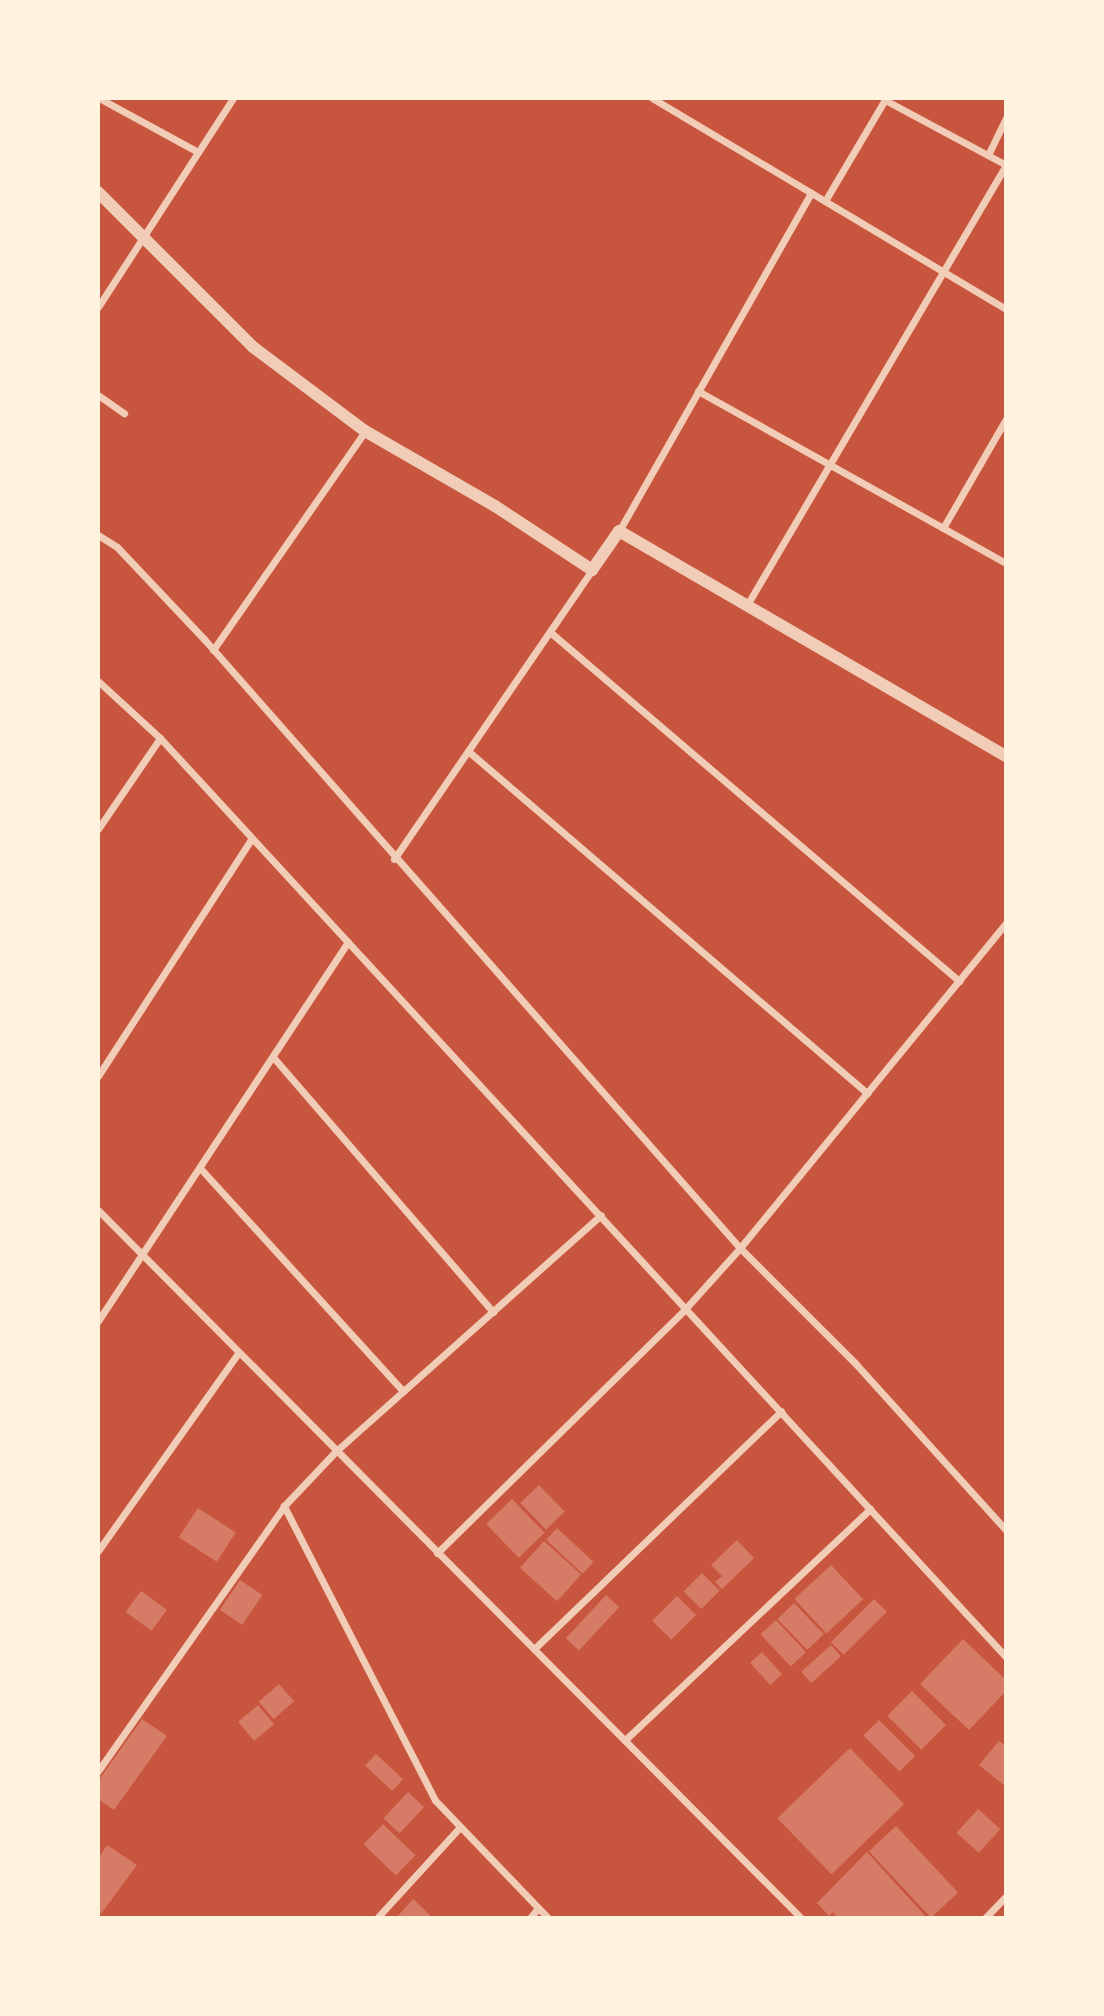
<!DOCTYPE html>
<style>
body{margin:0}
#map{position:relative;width:1104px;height:2016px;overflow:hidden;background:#c8553d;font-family:"Times New Roman",serif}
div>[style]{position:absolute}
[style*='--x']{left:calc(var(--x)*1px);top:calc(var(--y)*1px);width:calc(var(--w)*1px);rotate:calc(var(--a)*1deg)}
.building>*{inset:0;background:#d67c66;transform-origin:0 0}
.minor>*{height:7px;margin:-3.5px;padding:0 3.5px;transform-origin:3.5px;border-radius:3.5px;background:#f1ccb7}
.tertiary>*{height:12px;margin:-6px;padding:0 6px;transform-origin:6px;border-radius:6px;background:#f1ccb7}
span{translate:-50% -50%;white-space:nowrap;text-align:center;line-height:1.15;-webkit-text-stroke:7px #fff3e0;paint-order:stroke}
.frame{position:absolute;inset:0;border:100px solid #fff3e0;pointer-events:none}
</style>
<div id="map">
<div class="building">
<div style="left:539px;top:1485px;width:37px;height:26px;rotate:46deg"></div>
<div style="left:512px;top:1499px;width:47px;height:36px;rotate:46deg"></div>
<div style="left:198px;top:1508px;width:45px;height:35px;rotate:33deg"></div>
<div style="left:557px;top:1528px;width:50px;height:16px;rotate:43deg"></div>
<div style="clip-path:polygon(737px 1540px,754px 1558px,722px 1589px,715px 1582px,722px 1576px,711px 1565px)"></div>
<div style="left:544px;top:1541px;width:50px;height:36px;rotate:42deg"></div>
<div style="left:831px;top:1565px;width:47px;height:50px;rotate:47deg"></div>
<div style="left:702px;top:1573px;width:25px;height:26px;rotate:45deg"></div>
<div style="left:240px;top:1580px;width:27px;height:36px;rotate:34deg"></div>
<div style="left:141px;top:1591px;width:32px;height:26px;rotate:36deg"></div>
<div style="left:606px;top:1595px;width:18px;height:59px;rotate:43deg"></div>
<div style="left:677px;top:1596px;width:27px;height:35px;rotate:45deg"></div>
<div style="left:874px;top:1599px;width:18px;height:61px;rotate:45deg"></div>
<div style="left:794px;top:1603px;width:43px;height:23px;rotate:46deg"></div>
<div style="left:776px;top:1620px;width:44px;height:21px;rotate:47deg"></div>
<div style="clip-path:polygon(963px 1639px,1006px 1680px,1006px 1691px,969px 1730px,920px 1684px)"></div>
<div style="left:831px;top:1645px;width:15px;height:40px;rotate:48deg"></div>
<div style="left:762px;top:1652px;width:30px;height:16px;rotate:48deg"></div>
<div style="left:279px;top:1684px;width:23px;height:27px;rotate:49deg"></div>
<div style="left:912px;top:1691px;width:48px;height:35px;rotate:45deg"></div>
<div style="left:258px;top:1705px;width:25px;height:26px;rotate:50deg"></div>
<div style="clip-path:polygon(142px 1719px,167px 1736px,114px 1810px,98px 1799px,98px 1781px)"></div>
<div style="left:879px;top:1720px;width:51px;height:22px;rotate:45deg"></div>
<div style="clip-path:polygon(999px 1741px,1006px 1746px,1006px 1787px,979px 1765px)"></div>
<div style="left:850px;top:1748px;width:78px;height:101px;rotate:46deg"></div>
<div style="left:376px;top:1754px;width:37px;height:16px;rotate:43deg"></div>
<div style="left:408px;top:1792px;width:22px;height:36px;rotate:43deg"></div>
<div style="left:978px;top:1809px;width:30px;height:32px;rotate:42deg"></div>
<div style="left:383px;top:1824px;width:45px;height:28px;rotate:44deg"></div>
<div style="left:896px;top:1826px;width:91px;height:37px;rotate:47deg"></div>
<div style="clip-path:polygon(107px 1845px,137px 1865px,98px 1918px,98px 1859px)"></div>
<div style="clip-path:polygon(867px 1852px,927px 1918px,838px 1918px,833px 1912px,829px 1916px,817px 1903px)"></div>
<div style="clip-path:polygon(413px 1899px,433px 1918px,396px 1918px)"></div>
</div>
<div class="minor">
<div style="--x:99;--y:98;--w:113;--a:28.6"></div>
<div style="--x:652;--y:98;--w:412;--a:30.8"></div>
<div style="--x:885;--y:100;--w:137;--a:28.2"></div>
<div style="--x:988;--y:155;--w:41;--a:-64.1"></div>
<div style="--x:825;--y:201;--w:120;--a:-59.4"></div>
<div style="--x:98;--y:307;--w:249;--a:-57.1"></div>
<div style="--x:698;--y:391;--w:353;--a:29.2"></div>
<div style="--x:98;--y:395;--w:32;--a:35"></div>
<div style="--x:943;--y:528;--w:126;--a:-60"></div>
<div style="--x:619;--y:531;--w:389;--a:-60.4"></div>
<div style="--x:98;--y:535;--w:22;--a:32"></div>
<div style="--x:117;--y:547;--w:127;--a:46.6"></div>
<div style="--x:204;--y:639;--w:811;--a:48.65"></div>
<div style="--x:740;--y:1248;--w:163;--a:45"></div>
<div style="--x:855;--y:1363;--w:225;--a:47.9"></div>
<div style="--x:747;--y:605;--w:511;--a:-59.52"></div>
<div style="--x:550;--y:632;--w:538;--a:40.47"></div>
<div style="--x:213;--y:650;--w:267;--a:-55.2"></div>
<div style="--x:98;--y:681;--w:84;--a:42.6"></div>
<div style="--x:160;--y:738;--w:1249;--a:47.37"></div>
<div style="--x:468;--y:751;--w:526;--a:40.6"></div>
<div style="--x:98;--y:829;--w:110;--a:-55.7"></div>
<div style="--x:394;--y:859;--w:350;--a:-55.6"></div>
<div style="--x:273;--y:1057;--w:337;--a:49.2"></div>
<div style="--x:98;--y:1076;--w:283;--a:-57.1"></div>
<div style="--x:200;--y:1168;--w:302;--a:47.7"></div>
<div style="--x:98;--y:1210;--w:998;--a:45.2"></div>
<div style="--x:98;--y:1321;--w:454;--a:-56.6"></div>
<div style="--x:98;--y:1551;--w:242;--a:-54.7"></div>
<div style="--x:437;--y:1553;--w:349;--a:-44.5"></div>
<div style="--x:686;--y:1308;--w:81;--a:-48"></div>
<div style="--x:740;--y:1248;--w:420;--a:-50.7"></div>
<div style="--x:534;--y:1649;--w:343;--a:-43.9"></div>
<div style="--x:625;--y:1740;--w:337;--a:-43.3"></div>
<div style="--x:98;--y:1771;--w:324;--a:-54.9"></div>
<div style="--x:377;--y:1918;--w:123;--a:-47.6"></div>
<div style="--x:530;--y:1918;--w:13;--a:-51"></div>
<div style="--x:548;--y:1918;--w:163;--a:-133.8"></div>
<div style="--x:435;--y:1800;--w:331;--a:-117.2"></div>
<div style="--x:284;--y:1506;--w:74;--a:-46.6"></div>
<div style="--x:335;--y:1452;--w:356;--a:-41.7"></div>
<div style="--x:985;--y:1918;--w:30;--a:-46"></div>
</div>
<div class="tertiary">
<div style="--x:98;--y:192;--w:219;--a:45"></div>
<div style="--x:253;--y:347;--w:140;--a:36.9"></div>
<div style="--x:365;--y:431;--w:150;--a:30"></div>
<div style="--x:495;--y:506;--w:116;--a:33.4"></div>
<div style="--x:592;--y:570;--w:47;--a:-55.3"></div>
<div style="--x:619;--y:531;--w:448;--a:30.2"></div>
</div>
<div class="frame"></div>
</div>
